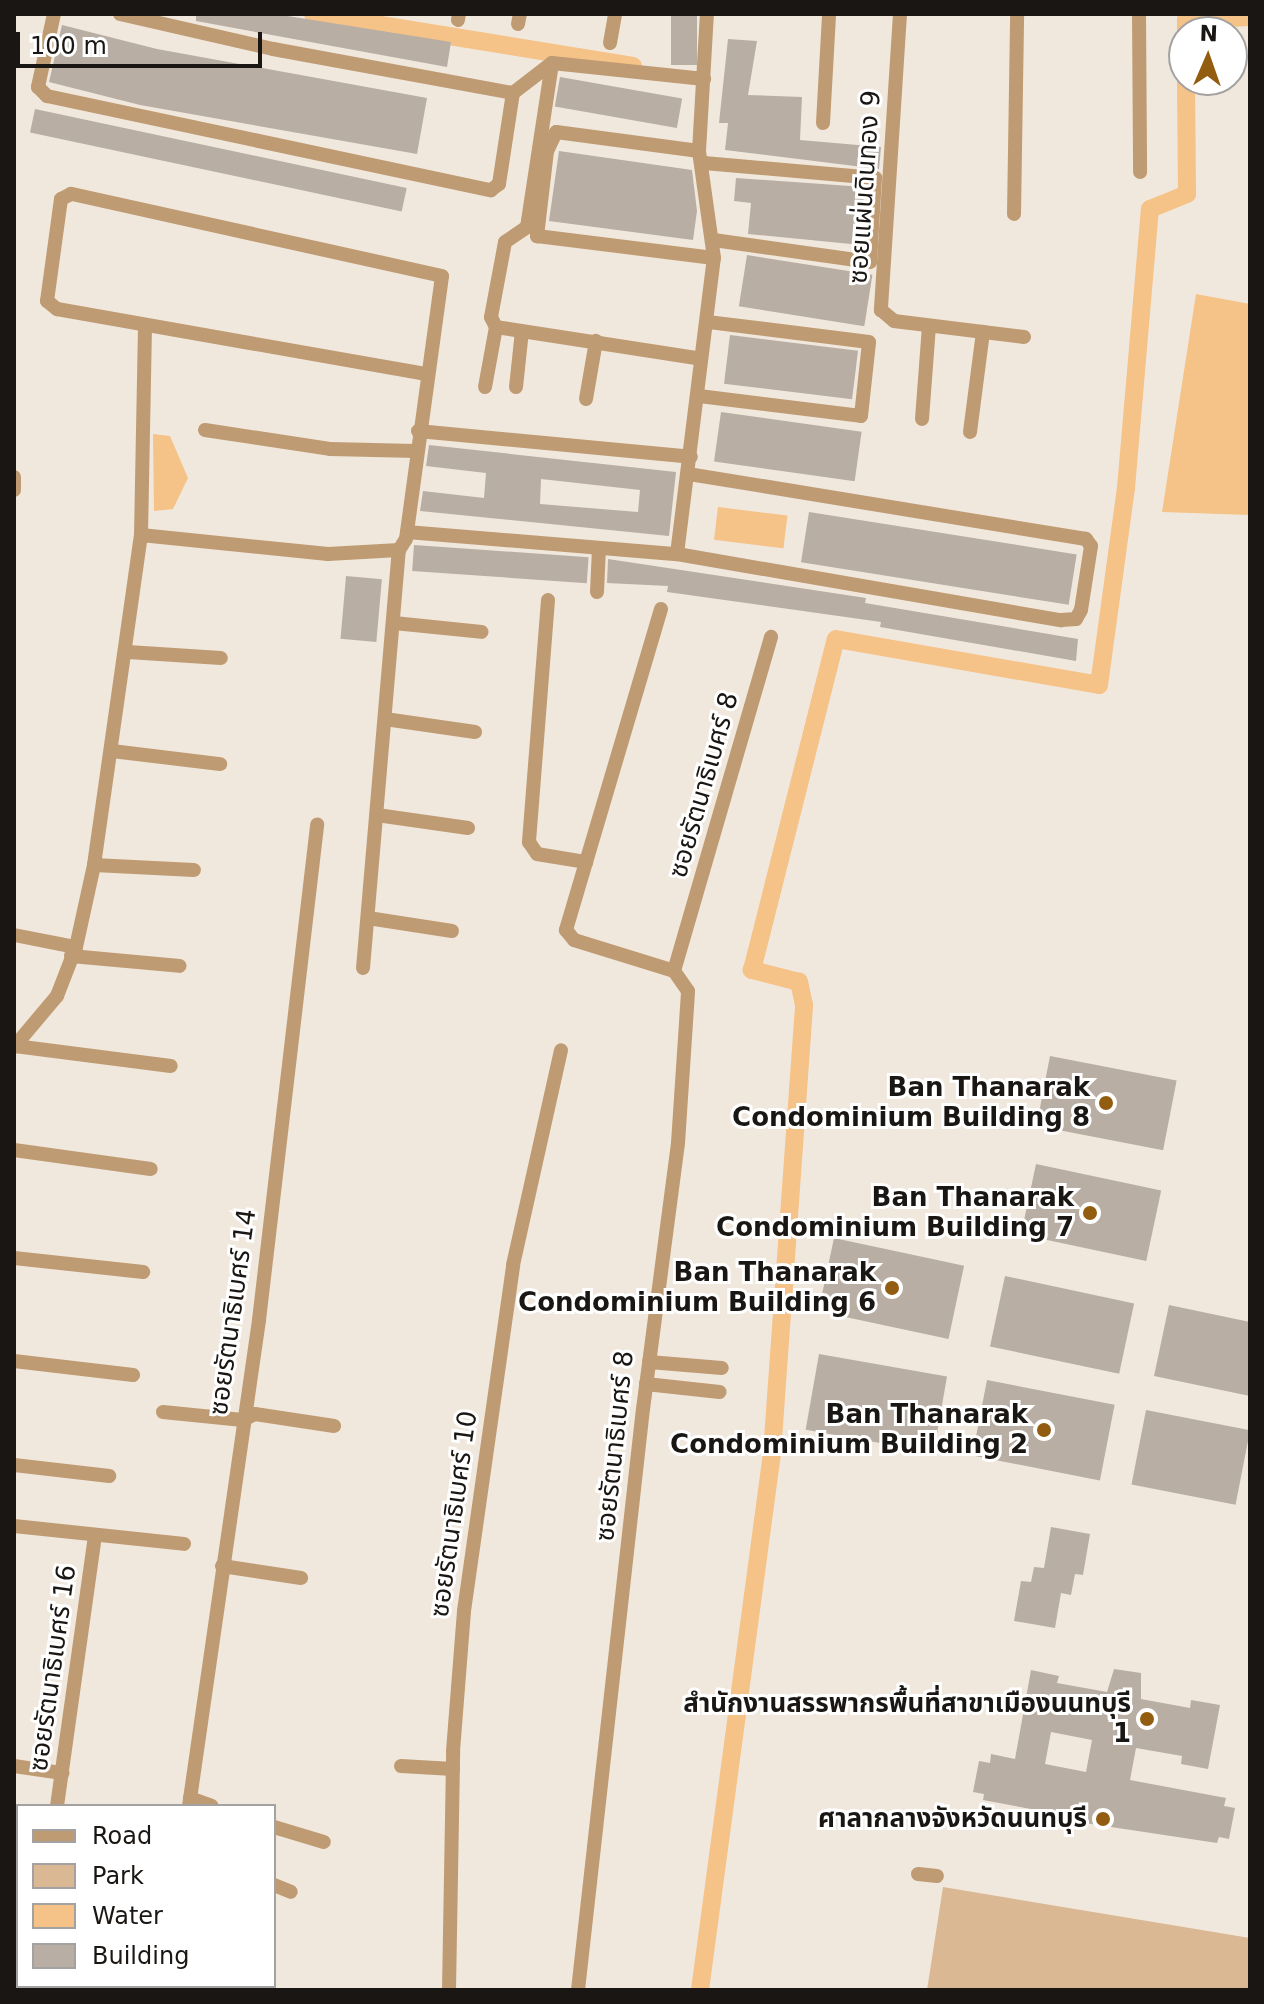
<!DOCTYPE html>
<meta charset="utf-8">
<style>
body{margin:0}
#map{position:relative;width:1264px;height:2004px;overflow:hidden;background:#f1e8dd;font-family:"DejaVu Sans","Noto Sans Thai",sans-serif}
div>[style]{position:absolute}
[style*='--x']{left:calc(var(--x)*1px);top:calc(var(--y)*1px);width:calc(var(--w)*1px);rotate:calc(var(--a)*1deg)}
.green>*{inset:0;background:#d9b893}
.water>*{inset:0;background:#f5c287;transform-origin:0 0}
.canal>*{height:18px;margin:-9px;padding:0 9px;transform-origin:9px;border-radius:9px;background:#f5c287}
.building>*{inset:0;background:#b8aea4;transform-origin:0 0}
.street>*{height:14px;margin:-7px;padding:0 7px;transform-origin:7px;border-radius:7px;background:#bf9b73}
.dots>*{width:22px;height:22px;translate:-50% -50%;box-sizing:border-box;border:4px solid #fff;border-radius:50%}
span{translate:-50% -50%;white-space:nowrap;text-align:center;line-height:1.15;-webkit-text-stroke:6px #fff;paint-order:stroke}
.street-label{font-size:26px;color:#1a1613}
.poi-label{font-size:26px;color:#1a1613;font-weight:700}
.right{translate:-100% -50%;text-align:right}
.frame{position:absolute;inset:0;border:16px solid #1a1613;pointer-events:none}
.legend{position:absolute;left:16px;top:1804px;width:260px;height:184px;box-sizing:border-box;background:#fff;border:2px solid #a3a2a1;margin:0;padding:10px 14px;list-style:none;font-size:24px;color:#1a1613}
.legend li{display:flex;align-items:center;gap:16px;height:40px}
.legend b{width:40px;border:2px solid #a3a2a1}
.north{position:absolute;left:1168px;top:16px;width:80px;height:80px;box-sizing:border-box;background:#fff;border:2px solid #a3a2a1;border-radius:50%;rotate:2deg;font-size:22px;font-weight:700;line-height:32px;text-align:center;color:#1a1613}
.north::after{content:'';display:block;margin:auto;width:28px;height:36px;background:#925d10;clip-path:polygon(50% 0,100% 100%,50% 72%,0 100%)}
.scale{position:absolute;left:16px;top:32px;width:246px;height:36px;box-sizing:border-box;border:4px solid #1a1613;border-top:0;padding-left:10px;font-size:24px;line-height:28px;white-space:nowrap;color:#1a1613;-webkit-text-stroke:6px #fff;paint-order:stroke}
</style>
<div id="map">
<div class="green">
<div style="clip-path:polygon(943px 1887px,1250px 1938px,1250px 1990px,927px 1990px)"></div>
</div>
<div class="water">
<div style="clip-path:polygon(1196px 294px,1250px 304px,1250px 515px,1162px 512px)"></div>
<div style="clip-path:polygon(153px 434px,170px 436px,188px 478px,173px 509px,154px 511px)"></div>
<div style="left:718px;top:507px;width:70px;height:33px;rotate:7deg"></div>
</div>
<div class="canal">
<div style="--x:313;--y:14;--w:324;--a:9.2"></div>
<div style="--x:1186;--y:32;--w:12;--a:-90"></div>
<div style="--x:1186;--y:20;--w:64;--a:-2.7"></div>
<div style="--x:700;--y:1990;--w:542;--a:-82.36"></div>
<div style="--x:772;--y:1453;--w:449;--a:-85.9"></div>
<div style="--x:804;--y:1005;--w:24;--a:-102"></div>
<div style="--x:799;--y:982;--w:49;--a:-165.7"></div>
<div style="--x:752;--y:970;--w:341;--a:-75.8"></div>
<div style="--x:836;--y:639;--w:267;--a:9.9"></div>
<div style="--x:1099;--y:685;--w:199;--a:-82.2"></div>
<div style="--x:1126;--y:488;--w:280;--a:-85.1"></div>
<div style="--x:1150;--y:209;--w:40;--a:-22"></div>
<div style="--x:1187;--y:194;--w:114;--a:-90.5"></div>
</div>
<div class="building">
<div style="clip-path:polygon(196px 14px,275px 14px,451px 42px,447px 67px,196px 21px)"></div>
<div style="left:671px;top:14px;width:26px;height:51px"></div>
<div style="clip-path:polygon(62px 25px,157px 49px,427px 98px,417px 154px,140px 105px,49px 82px)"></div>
<div style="clip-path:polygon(728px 39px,757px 41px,748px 95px,802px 97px,800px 140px,881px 147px,879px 169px,725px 150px,728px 123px,719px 123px)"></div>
<div style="left:560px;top:77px;width:124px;height:30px;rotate:10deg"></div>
<div style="left:35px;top:109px;width:380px;height:24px;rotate:12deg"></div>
<div style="clip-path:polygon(559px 151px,692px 170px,697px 211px,693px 240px,549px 221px)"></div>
<div style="clip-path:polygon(736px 178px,864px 187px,861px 245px,748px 234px,751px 203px,734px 201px)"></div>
<div style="left:747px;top:255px;width:127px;height:52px;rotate:9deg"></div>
<div style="left:730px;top:335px;width:129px;height:49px;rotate:7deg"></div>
<div style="left:721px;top:412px;width:142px;height:50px;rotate:8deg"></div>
<div style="clip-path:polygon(evenodd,429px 445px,676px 472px,669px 536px,420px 511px,423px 491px,484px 498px,486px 473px,426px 466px,429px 445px,541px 479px,640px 490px,638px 512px,540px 504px,541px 479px)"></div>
<div style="left:809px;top:512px;width:271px;height:51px;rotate:9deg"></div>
<div style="left:414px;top:545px;width:175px;height:26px;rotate:4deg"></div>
<div style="clip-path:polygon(608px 559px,866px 598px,865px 603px,1078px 639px,1076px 661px,880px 627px,881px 622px,667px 592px,668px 586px,607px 583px)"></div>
<div style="left:346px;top:576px;width:36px;height:63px;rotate:5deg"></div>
<div style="left:1050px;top:1056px;width:129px;height:71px;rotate:11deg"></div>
<div style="left:1036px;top:1164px;width:128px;height:72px;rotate:12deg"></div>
<div style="left:834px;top:1238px;width:133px;height:75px;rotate:12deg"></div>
<div style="left:1005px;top:1276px;width:132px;height:72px;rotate:12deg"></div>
<div style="clip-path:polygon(1169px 1305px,1250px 1322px,1250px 1396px,1154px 1376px)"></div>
<div style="left:819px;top:1354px;width:130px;height:77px;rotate:10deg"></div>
<div style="left:987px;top:1380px;width:130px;height:77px;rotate:11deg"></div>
<div style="left:1146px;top:1410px;width:106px;height:76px;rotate:11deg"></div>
<div style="clip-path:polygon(1051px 1527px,1090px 1534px,1083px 1575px,1075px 1574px,1071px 1595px,1061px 1593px,1055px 1628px,1014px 1621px,1021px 1581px,1031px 1582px,1034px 1567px,1044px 1568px)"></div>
<div style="clip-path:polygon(evenodd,1114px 1669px,1141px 1673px,1141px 1699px,1190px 1708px,1191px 1700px,1220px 1705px,1208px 1769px,1181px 1764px,1182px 1756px,1136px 1748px,1130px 1780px,1226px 1798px,1224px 1806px,1235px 1808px,1229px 1839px,1219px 1837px,1217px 1843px,1078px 1822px,1079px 1818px,983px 1800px,984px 1794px,973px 1792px,979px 1761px,990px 1763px,991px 1754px,1015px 1759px,1031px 1670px,1059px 1676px,1057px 1683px,1107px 1692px,1114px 1669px,1051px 1732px,1092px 1740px,1086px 1772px,1045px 1764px,1051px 1732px)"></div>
</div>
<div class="street">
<div style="--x:54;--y:14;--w:75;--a:102.4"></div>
<div style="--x:38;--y:87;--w:13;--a:45"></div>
<div style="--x:47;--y:96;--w:454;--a:12"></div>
<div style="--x:491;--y:190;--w:10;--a:-37"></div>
<div style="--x:499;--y:184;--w:92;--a:-81.3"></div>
<div style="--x:513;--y:93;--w:49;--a:-37.6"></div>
<div style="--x:120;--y:14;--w:157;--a:12.9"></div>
<div style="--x:273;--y:49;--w:244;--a:10.4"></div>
<div style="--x:900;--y:14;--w:297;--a:93.7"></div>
<div style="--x:881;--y:310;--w:17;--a:40"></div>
<div style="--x:894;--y:321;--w:131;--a:7"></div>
<div style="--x:1139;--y:14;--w:158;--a:89.6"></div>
<div style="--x:458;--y:20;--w:6;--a:-81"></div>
<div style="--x:518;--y:24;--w:10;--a:-79"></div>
<div style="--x:610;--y:43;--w:29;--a:-80"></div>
<div style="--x:823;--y:123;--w:109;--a:-86.8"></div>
<div style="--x:699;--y:151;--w:144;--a:-172.4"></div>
<div style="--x:556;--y:132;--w:21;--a:115"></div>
<div style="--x:547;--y:151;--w:86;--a:96.7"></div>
<div style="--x:537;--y:236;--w:178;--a:7.1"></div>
<div style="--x:704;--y:163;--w:172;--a:5"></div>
<div style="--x:875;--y:178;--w:84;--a:93.4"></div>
<div style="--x:870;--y:262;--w:158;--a:-172"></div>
<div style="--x:1014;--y:214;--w:200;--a:-89.1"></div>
<div style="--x:696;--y:358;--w:202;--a:-171.2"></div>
<div style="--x:496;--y:327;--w:11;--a:-117"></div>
<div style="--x:491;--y:317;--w:76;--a:-79.4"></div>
<div style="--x:505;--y:242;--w:27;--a:-34"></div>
<div style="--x:527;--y:227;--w:166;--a:-81.3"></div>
<div style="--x:552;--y:63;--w:153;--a:6"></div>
<div style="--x:485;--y:387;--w:61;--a:-79.6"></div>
<div style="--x:516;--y:387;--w:56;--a:-83.9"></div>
<div style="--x:699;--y:396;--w:163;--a:7"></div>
<div style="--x:861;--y:416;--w:74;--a:-83.8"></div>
<div style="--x:869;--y:342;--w:161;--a:-172.9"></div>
<div style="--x:586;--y:399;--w:59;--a:-80.2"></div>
<div style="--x:922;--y:419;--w:93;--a:-85.7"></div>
<div style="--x:205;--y:430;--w:126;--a:8.6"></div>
<div style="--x:330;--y:449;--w:86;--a:1.3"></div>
<div style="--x:418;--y:431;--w:274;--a:5.4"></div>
<div style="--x:970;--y:432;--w:101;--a:-82.6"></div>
<div style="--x:14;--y:477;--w:13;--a:90"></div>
<div style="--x:407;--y:532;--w:271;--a:4.7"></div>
<div style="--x:677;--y:554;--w:390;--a:9.8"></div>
<div style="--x:1061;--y:620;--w:15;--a:-4"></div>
<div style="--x:1076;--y:619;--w:10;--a:-61"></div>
<div style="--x:1081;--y:610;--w:65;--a:-81.1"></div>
<div style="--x:1091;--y:546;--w:9;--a:-126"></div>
<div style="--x:1086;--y:539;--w:402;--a:-170.7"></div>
<div style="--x:141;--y:535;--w:188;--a:5.8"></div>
<div style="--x:328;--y:554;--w:71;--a:-3.2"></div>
<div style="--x:677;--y:554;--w:298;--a:-82.9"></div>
<div style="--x:714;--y:258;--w:108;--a:-98"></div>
<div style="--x:699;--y:151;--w:137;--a:-86.7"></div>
<div style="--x:597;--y:592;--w:44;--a:-87.4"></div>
<div style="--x:548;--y:600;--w:243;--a:94.5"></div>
<div style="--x:529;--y:842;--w:14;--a:56"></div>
<div style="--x:537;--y:854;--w:50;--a:9.3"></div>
<div style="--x:661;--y:609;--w:335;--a:106.5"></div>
<div style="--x:566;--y:930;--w:13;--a:51"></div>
<div style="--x:574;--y:940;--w:105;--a:17.2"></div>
<div style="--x:394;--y:623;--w:88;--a:5.8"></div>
<div style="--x:128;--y:652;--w:93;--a:3.7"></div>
<div style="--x:385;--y:719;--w:91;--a:8.2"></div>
<div style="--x:112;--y:751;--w:109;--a:6.9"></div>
<div style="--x:377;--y:815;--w:92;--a:8.1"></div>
<div style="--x:94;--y:865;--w:100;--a:2.9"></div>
<div style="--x:368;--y:918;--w:85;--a:8.8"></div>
<div style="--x:14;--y:935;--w:63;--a:11"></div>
<div style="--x:71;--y:956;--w:109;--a:5.2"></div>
<div style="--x:363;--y:968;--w:420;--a:-85.1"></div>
<div style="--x:399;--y:550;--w:13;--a:-58"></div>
<div style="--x:406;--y:539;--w:265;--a:-82.2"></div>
<div style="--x:442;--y:276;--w:380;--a:-167.5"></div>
<div style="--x:71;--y:194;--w:11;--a:153"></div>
<div style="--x:61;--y:199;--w:103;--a:97.8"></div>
<div style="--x:47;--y:301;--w:13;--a:39"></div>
<div style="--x:57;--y:309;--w:374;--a:10"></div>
<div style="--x:15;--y:1046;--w:157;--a:7.3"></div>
<div style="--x:14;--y:1047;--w:67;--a:-49.9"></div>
<div style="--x:57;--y:996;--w:53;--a:-68.8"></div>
<div style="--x:76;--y:947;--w:84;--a:-77.6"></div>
<div style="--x:94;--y:865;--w:333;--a:-81.9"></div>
<div style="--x:141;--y:535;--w:209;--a:-88.9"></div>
<div style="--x:14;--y:1150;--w:138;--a:7.9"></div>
<div style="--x:14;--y:1258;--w:130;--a:6.2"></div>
<div style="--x:14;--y:1361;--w:120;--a:6.7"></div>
<div style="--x:649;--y:1362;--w:73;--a:4.7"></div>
<div style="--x:646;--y:1384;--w:74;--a:6.2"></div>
<div style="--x:163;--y:1412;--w:80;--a:5.7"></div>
<div style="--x:243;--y:1420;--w:13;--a:-27"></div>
<div style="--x:255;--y:1414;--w:80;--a:8.6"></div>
<div style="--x:14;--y:1465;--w:96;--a:6.6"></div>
<div style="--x:14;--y:1526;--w:171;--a:6"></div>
<div style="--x:222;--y:1566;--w:80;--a:8.6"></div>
<div style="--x:14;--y:1766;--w:49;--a:8.3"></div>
<div style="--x:401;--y:1766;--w:52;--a:3.3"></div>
<div style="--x:190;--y:1798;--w:23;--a:20"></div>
<div style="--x:57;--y:1806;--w:272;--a:-82"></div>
<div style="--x:189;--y:1806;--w:491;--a:-81.8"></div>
<div style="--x:259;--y:1320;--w:499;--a:-83.3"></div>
<div style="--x:274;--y:1827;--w:52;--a:16.7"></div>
<div style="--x:918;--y:1874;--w:19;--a:6"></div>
<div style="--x:274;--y:1885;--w:18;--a:22"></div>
<div style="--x:28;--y:1990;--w:4;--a:-76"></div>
<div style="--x:166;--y:1990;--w:4;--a:-76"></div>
<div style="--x:449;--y:1990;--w:239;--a:-89"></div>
<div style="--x:453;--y:1751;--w:140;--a:-85.5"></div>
<div style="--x:464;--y:1611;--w:349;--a:-81.9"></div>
<div style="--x:513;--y:1265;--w:220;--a:-77.4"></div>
<div style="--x:578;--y:1990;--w:585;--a:-83.62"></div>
<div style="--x:643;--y:1409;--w:268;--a:-82.5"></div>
<div style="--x:678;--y:1143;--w:152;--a:-86.2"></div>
<div style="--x:688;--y:991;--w:24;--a:-125"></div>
<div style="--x:674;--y:971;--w:348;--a:-73.8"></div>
</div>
<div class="dots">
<div style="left:1106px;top:1103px;background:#925d10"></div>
<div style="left:1090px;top:1213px;background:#925d10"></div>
<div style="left:892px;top:1288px;background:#925d10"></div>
<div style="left:1044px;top:1430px;background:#925d10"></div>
<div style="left:1147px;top:1719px;background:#925d10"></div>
<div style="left:1103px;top:1819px;background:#925d10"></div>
</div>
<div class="street-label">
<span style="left:865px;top:187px;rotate:-86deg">ซอยแผ่นดินทอง 9</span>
<span style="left:704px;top:785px;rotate:-74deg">ซอยรัตนาธิเบศร์ 8</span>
<span style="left:233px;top:1312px;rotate:-82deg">ซอยรัตนาธิเบศร์ 14</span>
<span style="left:615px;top:1446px;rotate:-84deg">ซอยรัตนาธิเบศร์ 8</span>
<span style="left:454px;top:1514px;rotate:-82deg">ซอยรัตนาธิเบศร์ 10</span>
<span style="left:53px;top:1668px;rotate:-82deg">ซอยรัตนาธิเบศร์ 16</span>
</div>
<div class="poi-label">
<span class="right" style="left:1090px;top:1103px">Ban Thanarak<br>Condominium Building 8</span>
<span class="right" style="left:1074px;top:1213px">Ban Thanarak<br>Condominium Building 7</span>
<span class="right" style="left:876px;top:1288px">Ban Thanarak<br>Condominium Building 6</span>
<span class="right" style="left:1028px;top:1430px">Ban Thanarak<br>Condominium Building 2</span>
<span class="right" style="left:1131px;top:1719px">สำนักงานสรรพากรพื้นที่สาขาเมืองนนทบุรี<br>1</span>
<span class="right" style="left:1087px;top:1819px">ศาลากลางจังหวัดนนทบุรี</span>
</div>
<div class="frame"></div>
<ul class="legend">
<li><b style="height:10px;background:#bf9b73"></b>Road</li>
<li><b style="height:22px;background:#d9b893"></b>Park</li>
<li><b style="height:22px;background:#f5c287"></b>Water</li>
<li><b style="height:22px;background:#b8aea4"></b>Building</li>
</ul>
<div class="north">N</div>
<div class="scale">100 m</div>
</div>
